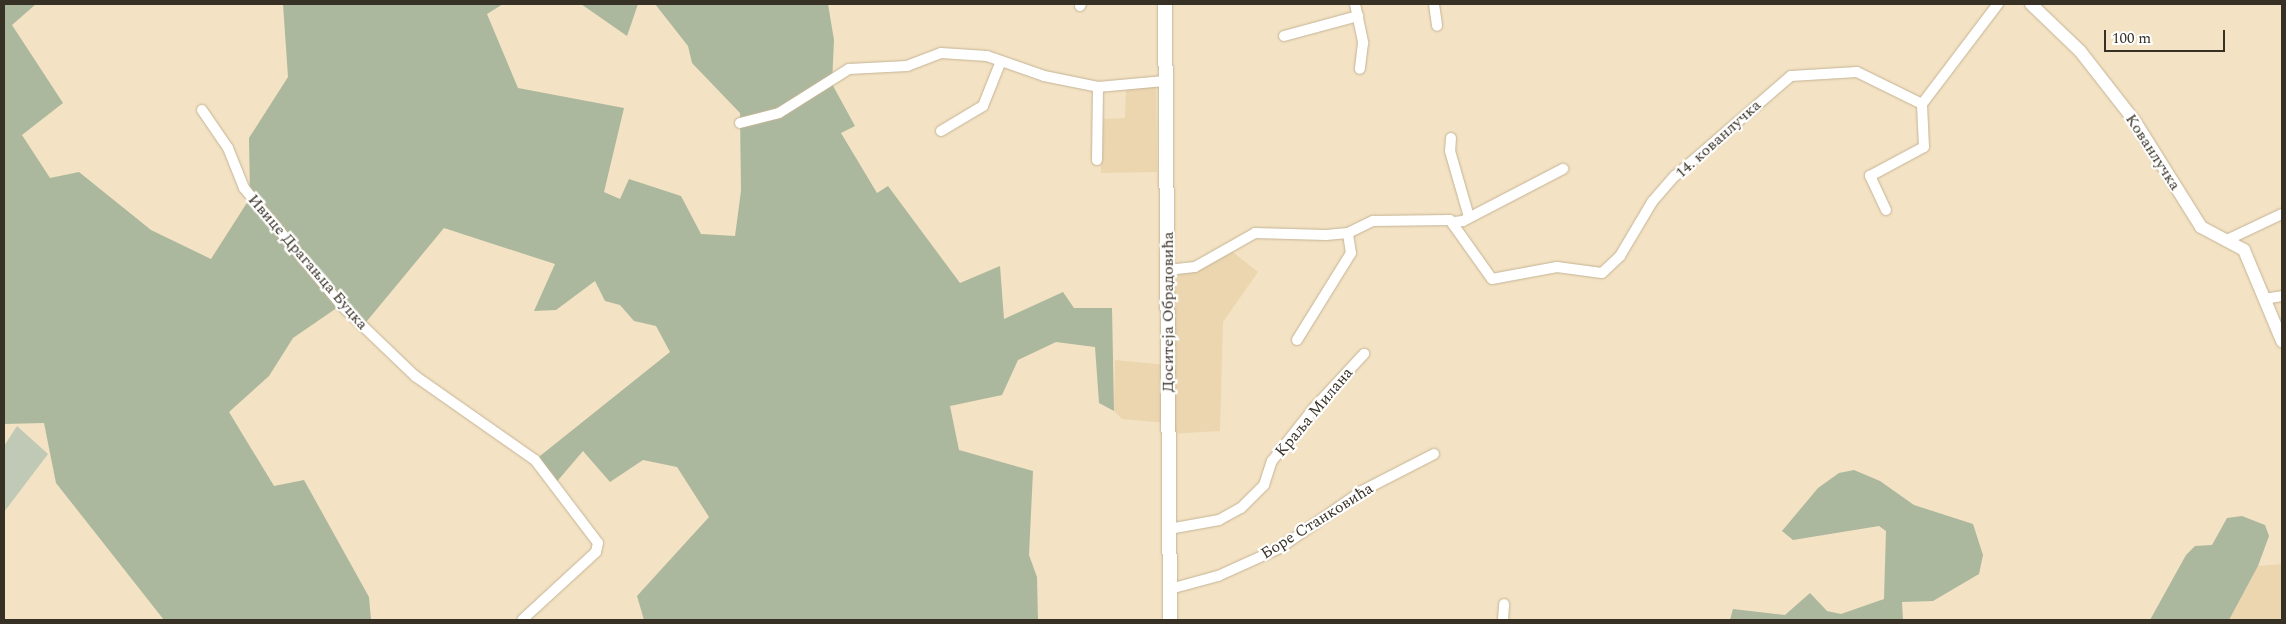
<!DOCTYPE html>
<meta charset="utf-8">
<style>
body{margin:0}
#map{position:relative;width:2286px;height:624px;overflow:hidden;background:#f3e2c3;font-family:Spectral,serif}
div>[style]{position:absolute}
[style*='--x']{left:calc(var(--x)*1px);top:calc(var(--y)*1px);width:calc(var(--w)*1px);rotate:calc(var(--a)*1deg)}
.built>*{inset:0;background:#ebd6b0}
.green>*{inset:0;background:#c0c9b6}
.forest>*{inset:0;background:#abb89d}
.roads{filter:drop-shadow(0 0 1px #c4b496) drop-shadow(0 0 1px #c4b496)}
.minor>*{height:10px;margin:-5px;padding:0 5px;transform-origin:5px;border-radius:5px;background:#fff}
.tertiary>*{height:12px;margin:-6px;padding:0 6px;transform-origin:6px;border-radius:6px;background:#fff}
.secondary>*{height:14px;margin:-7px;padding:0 7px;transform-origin:7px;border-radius:7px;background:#fff}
span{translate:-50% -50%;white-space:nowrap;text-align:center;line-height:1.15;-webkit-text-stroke:4.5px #fff;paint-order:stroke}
.street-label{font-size:16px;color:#373024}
.frame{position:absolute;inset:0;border:5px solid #373024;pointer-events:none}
.scale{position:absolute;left:2104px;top:30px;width:121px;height:22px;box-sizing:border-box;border:2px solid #373024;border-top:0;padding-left:6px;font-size:15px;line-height:18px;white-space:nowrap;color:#373024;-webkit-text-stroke:4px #fff;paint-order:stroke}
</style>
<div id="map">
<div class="built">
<div style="clip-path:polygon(1156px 82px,1157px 172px,1101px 173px,1100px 119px,1125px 118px,1126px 85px)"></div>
<div style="clip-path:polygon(1229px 249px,1258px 272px,1223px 322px,1220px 431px,1168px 434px,1168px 423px,1122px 419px,1114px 411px,1115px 360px,1167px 365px,1167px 270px,1195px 267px)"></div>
<div style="clip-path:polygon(2282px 564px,2282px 620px,2229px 620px,2258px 566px)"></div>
</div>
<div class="green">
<div style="clip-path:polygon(17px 426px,48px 454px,4px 512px,4px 446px)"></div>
</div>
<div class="forest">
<div style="clip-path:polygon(4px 4px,36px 4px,12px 25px,63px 103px,22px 135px,50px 178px,79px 172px,151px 230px,211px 259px,250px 198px,249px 138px,288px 77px,283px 4px,503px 4px,487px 14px,518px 88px,624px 108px,604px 192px,620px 199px,629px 179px,681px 196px,701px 234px,735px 236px,741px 191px,740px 113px,692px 63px,688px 46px,655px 4px,828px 4px,834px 40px,832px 84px,855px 126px,841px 133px,877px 193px,888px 186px,960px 283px,1000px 266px,1004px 319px,1063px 292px,1074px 308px,1112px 308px,1114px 411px,1099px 403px,1095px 347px,1056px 342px,1018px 360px,1002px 395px,950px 406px,959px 450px,1033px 471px,1029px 555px,1037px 577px,1038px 620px,644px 620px,637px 596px,709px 517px,677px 467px,643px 460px,610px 482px,583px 451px,554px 485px,535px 460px,670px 352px,656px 326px,634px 321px,620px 305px,605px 301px,595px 281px,556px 310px,534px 311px,555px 264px,444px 228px,362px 327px,341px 305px,293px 338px,269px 376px,229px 412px,274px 486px,304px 480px,369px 597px,371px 620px,164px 620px,56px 483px,44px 423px,4px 424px)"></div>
<div style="clip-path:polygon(581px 4px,638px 4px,627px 36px)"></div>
<div style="clip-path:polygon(1854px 470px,1880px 481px,1914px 505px,1973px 524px,1983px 555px,1979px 574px,1933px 601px,1902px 602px,1903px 620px,1730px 620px,1733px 609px,1785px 615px,1810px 593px,1827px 611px,1841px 614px,1884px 599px,1886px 531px,1879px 526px,1793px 540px,1782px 531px,1818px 488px,1839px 473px)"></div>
<div style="clip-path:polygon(2242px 516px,2265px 525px,2269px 536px,2258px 566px,2229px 620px,2150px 620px,2186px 555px,2195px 546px,2212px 545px,2227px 518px)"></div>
</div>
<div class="roads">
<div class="minor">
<div style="--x:1355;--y:4;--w:40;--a:78"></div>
<div style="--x:1363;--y:43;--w:26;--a:97"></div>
<div style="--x:1434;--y:4;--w:22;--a:82"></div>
<div style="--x:1080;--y:6;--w:2;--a:-63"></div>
<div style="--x:1284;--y:36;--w:77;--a:-15.1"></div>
<div style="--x:202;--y:110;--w:46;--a:55.6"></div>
<div style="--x:228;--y:148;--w:43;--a:68.2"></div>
<div style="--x:244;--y:188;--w:152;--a:50.3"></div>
<div style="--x:341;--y:305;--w:103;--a:43.8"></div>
<div style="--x:415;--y:376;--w:146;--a:35"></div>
<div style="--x:535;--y:460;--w:104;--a:52.8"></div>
<div style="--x:598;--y:543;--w:9;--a:103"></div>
<div style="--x:596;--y:552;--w:100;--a:137.4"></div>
<div style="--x:740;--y:123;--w:40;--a:-14.4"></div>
<div style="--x:779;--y:113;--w:83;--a:-32.2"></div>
<div style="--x:849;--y:69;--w:58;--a:-3"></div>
<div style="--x:907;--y:66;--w:36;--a:-21"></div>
<div style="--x:941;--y:53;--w:46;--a:3.7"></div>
<div style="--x:987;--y:56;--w:60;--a:19.3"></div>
<div style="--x:1044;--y:76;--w:55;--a:11.5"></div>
<div style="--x:1098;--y:87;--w:67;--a:-5.1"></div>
<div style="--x:941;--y:131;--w:49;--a:-30.8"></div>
<div style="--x:983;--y:106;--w:48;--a:-68.2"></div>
<div style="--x:1451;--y:138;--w:13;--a:94"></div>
<div style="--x:1450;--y:151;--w:69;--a:73.9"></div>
<div style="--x:1097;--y:160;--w:73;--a:-89.2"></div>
<div style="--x:1886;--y:210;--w:38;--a:-115"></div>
<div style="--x:1870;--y:176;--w:61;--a:-28.2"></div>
<div style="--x:1924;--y:147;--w:43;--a:-92.7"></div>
<div style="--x:1454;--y:222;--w:9;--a:-6"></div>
<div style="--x:1463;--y:221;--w:113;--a:-27.5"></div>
<div style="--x:2229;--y:239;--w:59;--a:-25.3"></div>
<div style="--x:1167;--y:270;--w:28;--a:-6"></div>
<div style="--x:1195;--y:267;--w:69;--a:-29.5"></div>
<div style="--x:1255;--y:233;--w:71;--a:1.6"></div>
<div style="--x:1326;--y:235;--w:22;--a:-5"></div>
<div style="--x:1348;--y:233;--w:28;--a:-26"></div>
<div style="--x:1373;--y:221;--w:77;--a:-0.7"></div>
<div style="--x:1450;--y:220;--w:72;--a:54.6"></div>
<div style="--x:1492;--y:279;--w:66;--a:-10.5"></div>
<div style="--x:1557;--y:267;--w:45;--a:7.6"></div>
<div style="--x:1602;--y:273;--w:25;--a:-43"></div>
<div style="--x:1620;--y:256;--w:63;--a:-59.3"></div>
<div style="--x:1652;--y:202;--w:35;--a:-49"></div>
<div style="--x:1675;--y:176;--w:153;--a:-40.8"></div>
<div style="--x:1791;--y:76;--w:66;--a:-3.5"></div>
<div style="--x:1857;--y:72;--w:72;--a:26.2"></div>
<div style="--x:1922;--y:104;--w:126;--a:-52.8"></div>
<div style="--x:2264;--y:299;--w:18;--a:-9"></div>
<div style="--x:1297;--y:340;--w:102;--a:-58.2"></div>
<div style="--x:1351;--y:253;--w:20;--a:-99"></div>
<div style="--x:1169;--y:529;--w:51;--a:-10.2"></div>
<div style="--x:1219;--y:520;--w:25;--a:-29"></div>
<div style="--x:1241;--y:508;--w:33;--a:-45"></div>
<div style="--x:1264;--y:485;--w:25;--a:-72"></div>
<div style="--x:1272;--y:461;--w:68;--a:-51.6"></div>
<div style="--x:1314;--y:408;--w:74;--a:-47.2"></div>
<div style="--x:1170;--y:589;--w:50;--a:-15.2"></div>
<div style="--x:1218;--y:576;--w:68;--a:-24.3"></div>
<div style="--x:1280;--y:548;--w:100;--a:-34.8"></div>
<div style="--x:1362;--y:491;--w:81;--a:-27.2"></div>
<div style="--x:1503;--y:620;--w:16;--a:-86"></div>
</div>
<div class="tertiary">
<div style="--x:2031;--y:4;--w:68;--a:43.8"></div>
<div style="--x:2080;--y:51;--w:88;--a:52"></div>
<div style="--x:2134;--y:120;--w:126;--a:57.9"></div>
<div style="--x:2201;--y:227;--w:49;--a:28.1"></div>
<div style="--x:2244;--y:250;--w:99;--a:67.3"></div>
</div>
<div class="secondary">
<div style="--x:1165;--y:4;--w:616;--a:89.53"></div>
</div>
</div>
<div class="street-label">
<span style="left:1718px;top:139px;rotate:-42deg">14. кованлучка</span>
<span style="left:2153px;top:152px;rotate:57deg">Кованлучка</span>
<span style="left:308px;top:262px;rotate:49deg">Ивице Драгањца Буцка</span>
<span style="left:1168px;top:312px;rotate:-90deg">Доситеја Обрадовића</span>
<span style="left:1314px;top:412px;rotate:-50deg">Краља Милана</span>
<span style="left:1317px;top:521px;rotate:-32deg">Боре Станковића</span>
</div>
<div class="frame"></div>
<div class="scale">100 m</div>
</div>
